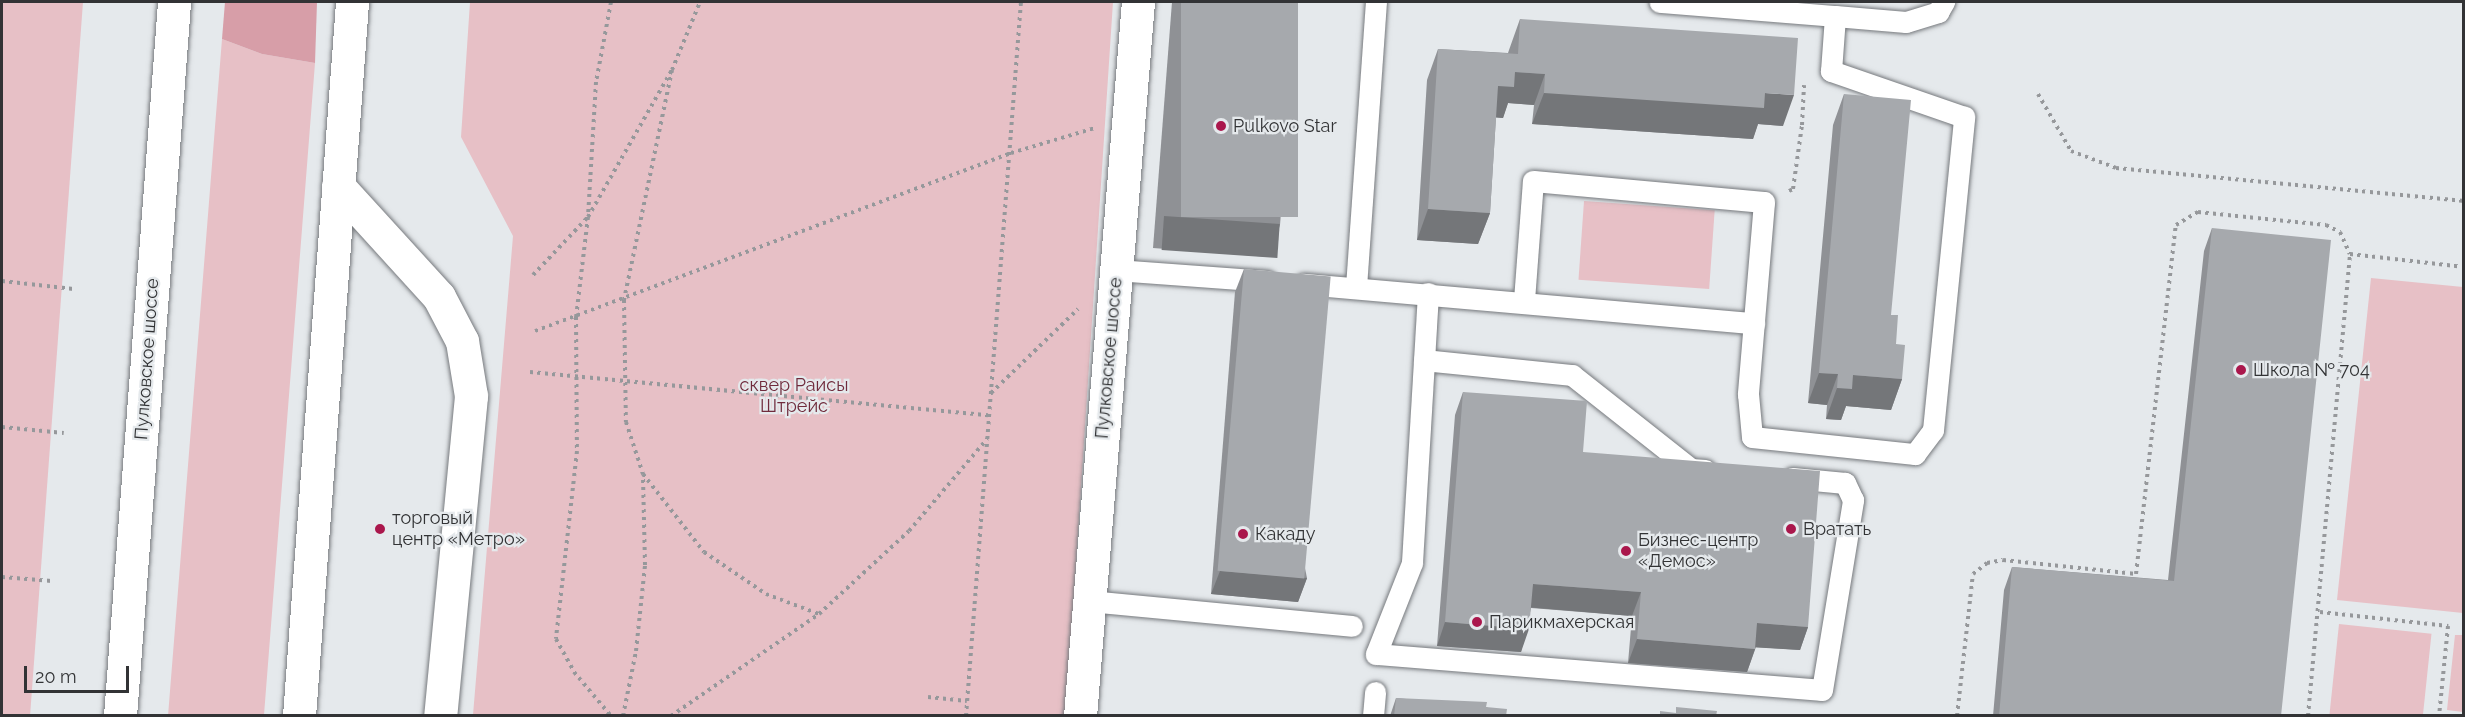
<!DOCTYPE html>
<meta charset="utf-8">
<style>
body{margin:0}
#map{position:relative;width:2465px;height:717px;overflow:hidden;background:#e5e9ec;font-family:Raleway,sans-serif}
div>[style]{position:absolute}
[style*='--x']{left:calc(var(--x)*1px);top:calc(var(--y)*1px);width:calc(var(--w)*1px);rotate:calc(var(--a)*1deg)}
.green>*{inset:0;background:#e7c0c6;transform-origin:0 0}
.forest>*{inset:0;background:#d79ea8}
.path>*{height:4px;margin-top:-2px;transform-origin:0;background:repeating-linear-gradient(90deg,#96989b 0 3px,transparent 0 7.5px)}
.roads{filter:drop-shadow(0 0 2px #76797d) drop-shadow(0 0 2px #76797d)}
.service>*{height:21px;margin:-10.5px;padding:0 10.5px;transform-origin:10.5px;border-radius:10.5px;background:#fff}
.minor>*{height:33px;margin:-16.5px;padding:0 16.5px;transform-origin:16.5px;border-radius:16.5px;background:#fff}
.primary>*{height:33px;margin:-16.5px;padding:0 16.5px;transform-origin:16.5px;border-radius:16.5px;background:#fff}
.wall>*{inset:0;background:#8f9195}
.shaded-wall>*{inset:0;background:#747679;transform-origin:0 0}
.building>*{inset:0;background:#a6a9ad;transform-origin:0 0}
.dots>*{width:16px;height:16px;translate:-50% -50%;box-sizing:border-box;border:3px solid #e5e9ec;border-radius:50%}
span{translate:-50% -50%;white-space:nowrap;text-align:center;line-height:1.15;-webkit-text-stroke:4.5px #e5e9ec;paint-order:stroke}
.poi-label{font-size:18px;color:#323335}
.left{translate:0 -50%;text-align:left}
.street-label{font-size:18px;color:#323335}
.park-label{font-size:18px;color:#702b3c}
.frame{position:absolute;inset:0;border:3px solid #323335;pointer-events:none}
.scale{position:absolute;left:24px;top:666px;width:105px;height:27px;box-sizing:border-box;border:3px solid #323335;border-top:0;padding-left:8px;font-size:18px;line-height:21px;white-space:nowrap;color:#323335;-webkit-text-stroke:4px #e5e9ec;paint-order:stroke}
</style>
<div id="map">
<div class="green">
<div style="clip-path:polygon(2px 2px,83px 2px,30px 716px,2px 715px)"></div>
<div style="clip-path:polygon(470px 2px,1113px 2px,1066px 715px,473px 715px,513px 236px,461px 137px)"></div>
<div style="clip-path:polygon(222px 39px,262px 54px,315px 63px,264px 715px,168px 716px)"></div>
<div style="left:1584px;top:201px;width:131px;height:79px;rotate:4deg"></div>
<div style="clip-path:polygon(2371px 278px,2463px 287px,2463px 613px,2337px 600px)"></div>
<div style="left:2339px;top:624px;width:93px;height:92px;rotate:6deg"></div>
<div style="clip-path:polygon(2455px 635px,2463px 635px,2463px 712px,2447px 710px)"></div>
</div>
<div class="forest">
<div style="clip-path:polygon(225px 2px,317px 2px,315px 63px,262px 54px,222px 39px)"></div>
</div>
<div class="path">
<div style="--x:611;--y:2;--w:81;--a:100.6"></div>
<div style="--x:596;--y:82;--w:135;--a:93.4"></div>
<div style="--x:588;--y:217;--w:101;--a:96.8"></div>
<div style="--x:576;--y:317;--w:134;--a:89.6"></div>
<div style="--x:577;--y:451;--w:189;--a:96.4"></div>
<div style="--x:556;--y:639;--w:38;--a:61"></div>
<div style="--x:574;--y:672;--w:57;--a:49.9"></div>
<div style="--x:672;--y:70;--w:235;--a:101.8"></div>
<div style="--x:624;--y:300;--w:122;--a:89.1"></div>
<div style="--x:626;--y:422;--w:55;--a:71.9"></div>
<div style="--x:643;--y:474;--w:99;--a:52"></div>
<div style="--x:704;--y:552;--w:75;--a:34.1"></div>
<div style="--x:766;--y:594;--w:57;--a:20.7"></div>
<div style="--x:2038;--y:94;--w:66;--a:59.9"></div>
<div style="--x:2071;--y:151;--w:48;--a:20.7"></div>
<div style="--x:2116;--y:168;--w:350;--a:5.4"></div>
<div style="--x:1789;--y:191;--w:4;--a:-27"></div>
<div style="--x:1793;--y:189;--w:65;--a:-82"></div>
<div style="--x:1802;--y:125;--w:40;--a:-87.1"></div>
<div style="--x:533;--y:275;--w:80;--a:-46.5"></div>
<div style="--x:588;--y:217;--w:169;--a:-60.3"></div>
<div style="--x:672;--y:70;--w:74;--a:-67.6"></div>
<div style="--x:2;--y:281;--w:72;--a:6.3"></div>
<div style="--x:535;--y:331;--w:508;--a:-20.5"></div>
<div style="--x:1011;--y:153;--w:88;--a:-16.6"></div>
<div style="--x:530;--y:372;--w:460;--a:5.4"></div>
<div style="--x:991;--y:393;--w:121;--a:-44"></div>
<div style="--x:2;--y:427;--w:62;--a:5.5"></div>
<div style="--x:2;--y:577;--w:50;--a:4.6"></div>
<div style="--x:2320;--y:612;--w:129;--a:6.2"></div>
<div style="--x:2448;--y:626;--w:90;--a:95.7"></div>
<div style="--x:928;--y:697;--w:39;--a:6"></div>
<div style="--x:623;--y:716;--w:66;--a:-78.7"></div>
<div style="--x:636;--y:651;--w:86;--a:-84"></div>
<div style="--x:645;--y:565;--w:90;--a:-91.3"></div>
<div style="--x:671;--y:716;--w:180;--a:-34.6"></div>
<div style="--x:819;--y:614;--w:122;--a:-42.7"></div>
<div style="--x:909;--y:531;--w:121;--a:-49.7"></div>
<div style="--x:966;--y:716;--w:716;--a:-85.6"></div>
<div style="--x:1957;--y:716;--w:143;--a:-83.6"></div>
<div style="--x:1973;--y:574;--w:18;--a:-38"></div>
<div style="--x:1987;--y:563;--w:16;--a:-11"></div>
<div style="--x:2003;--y:560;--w:134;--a:6"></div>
<div style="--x:2136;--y:574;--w:351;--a:-83.5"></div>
<div style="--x:2176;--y:225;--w:26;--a:-31"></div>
<div style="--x:2198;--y:212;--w:129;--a:5.8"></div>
<div style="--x:2326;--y:225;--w:16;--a:27"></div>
<div style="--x:2340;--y:232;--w:24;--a:66"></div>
<div style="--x:2350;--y:254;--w:115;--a:6.5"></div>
<div style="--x:2308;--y:716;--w:464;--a:-84.8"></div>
</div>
<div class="roads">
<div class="service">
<div style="--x:1835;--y:16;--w:71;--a:4.8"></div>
<div style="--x:1906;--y:22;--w:34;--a:-17"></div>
<div style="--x:1938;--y:12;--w:12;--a:-59"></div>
<div style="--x:1116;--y:270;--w:151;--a:4.2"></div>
<div style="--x:1304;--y:284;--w:452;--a:5"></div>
<div style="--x:1356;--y:287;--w:286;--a:-86"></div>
<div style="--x:1428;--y:293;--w:270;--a:93.4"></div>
<div style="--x:1412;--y:563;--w:98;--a:111.6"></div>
<div style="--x:1376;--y:654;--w:447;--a:4.6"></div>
<div style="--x:1822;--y:690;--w:193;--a:-80.7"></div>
<div style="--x:1853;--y:500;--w:19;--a:-115"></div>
<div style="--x:1845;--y:483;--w:53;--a:-174.6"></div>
<div style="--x:1524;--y:300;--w:119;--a:-85.7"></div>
<div style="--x:1533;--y:181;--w:232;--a:5.2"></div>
<div style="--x:1764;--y:202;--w:193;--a:94.8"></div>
<div style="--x:1748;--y:394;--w:43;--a:84.7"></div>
<div style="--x:1752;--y:437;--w:164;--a:6"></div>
<div style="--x:1915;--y:454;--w:30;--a:-53"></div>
<div style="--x:1933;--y:430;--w:315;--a:-84.3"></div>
<div style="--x:1964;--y:117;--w:141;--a:-160.9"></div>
<div style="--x:1831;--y:71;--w:55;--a:-85.8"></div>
<div style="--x:1835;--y:16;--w:176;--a:-175.4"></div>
<div style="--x:1424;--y:360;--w:149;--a:5.8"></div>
<div style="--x:1572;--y:375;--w:152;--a:38.3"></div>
<div style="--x:1691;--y:469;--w:14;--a:4"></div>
<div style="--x:1089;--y:601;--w:264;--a:5.4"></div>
<div style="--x:1373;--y:716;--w:24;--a:-85"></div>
</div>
<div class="minor">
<div style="--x:338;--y:186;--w:150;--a:47.7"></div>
<div style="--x:439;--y:297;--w:50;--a:62.4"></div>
<div style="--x:462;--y:341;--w:56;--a:80.7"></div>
<div style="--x:471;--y:396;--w:321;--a:95.5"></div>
<div style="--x:1080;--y:716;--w:716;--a:-85.36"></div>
</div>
<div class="primary">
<div style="--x:120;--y:716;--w:716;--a:-85.67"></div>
<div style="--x:299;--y:716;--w:716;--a:-85.75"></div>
</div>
</div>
<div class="wall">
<div style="clip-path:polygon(1172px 2px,1298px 2px,1280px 225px,1269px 257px,1153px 248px)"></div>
<div style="clip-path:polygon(1520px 19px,1783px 126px,1758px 124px,1753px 139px,1532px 124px,1534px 105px,1508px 103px,1503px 118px,1496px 117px,1490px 213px,1478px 244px,1417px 240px,1427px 80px,1438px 49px,1508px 53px,1509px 50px)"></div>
<div style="clip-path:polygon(1844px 94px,1891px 315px,1902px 379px,1891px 410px,1846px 406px,1841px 420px,1826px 419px,1827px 405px,1808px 403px,1833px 125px)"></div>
<div style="clip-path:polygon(2212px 228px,2281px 716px,1993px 716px,2004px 590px,2012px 567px,2168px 580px,2204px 251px)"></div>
<div style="clip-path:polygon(1244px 269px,1307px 578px,1298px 602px,1211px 594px,1235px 292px)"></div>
<div style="clip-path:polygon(1463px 392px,1583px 452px,1808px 627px,1800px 650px,1756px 647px,1747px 672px,1628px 663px,1632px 616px,1531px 608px,1521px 652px,1437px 646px,1455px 415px)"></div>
<div style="clip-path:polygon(1396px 698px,1486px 707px,1506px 716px,1390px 716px)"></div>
</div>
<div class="shaded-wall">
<div style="clip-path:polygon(1515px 72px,1545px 74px,1534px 105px,1508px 103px,1503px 118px,1487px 117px,1498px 86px)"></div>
<div style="clip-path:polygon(1544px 93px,1765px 93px,1794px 95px,1783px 126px,1758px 124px,1753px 139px,1532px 124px)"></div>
<div style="clip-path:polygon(1428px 209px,1490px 213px,1478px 244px,1417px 240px)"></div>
<div style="left:1164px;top:216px;width:116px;height:34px;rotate:4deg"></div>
<div style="clip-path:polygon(1819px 373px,1838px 374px,1827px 405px,1808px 403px)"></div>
<div style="clip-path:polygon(1853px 375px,1902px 379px,1891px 410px,1846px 406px,1841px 420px,1826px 419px,1837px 388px)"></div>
<div style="clip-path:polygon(1220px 571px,1307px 578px,1298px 602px,1211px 594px)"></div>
<div style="clip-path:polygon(1533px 584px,1641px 592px,1632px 616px,1525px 607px)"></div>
<div style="clip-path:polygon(1445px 622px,1529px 629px,1521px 652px,1437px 646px)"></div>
<div style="clip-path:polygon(1757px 623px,1808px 627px,1800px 650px,1749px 647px)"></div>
<div style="clip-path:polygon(1637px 639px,1755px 649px,1747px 672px,1628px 663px)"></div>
</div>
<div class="building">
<div style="left:1181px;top:2px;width:117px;height:215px"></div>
<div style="clip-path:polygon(1520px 19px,1798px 38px,1794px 95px,1765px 93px,1764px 108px,1544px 93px,1545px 74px,1515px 72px,1514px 87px,1498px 86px,1490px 213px,1428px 209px,1438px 49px,1518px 54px)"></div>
<div style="clip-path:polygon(1844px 94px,1911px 100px,1891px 315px,1898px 315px,1896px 344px,1905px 345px,1902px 379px,1853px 375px,1852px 389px,1837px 388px,1838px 374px,1819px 373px)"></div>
<div style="clip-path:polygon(2212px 228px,2331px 240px,2281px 716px,1999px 716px,2012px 567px,2174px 581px)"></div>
<div style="left:1244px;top:269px;width:87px;height:303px;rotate:5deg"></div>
<div style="clip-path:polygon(1463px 392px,1587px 401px,1583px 452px,1820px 471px,1808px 627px,1757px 623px,1755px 649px,1637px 639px,1641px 592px,1533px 584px,1529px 629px,1445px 622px)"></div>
<div style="clip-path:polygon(1396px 698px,1487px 702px,1486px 707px,1507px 709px,1506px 716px,1394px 716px)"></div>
<div style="clip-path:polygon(1676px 707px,1717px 711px,1716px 716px,1660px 716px,1660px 711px,1676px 713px)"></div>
</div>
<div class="dots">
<div style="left:1221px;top:126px;background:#aa174c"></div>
<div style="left:2241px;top:370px;background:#aa174c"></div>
<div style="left:380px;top:529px;background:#aa174c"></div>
<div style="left:1791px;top:529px;background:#aa174c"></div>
<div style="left:1243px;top:534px;background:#aa174c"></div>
<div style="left:1626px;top:551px;background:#aa174c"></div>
<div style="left:1477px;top:622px;background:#aa174c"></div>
</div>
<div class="poi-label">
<span class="left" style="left:1233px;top:126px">Pulkovo Star</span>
<span class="left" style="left:2253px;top:370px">Школа № 704</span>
<span class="left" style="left:392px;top:529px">торговый<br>центр «Метро»</span>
<span class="left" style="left:1803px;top:529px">Вратать</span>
<span class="left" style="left:1255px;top:534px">Какаду</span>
<span class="left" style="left:1638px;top:551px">Бизнес-центр<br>«Демос»</span>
<span class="left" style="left:1489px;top:622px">Парикмахерская</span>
</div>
<div class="street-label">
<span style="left:1109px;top:358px;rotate:-85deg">Пулковское шоссе</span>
<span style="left:147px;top:359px;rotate:-86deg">Пулковское шоссе</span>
</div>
<div class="park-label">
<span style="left:794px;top:396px">сквер Раисы<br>Штрейс</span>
</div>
<div class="frame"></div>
<div class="scale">20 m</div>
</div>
